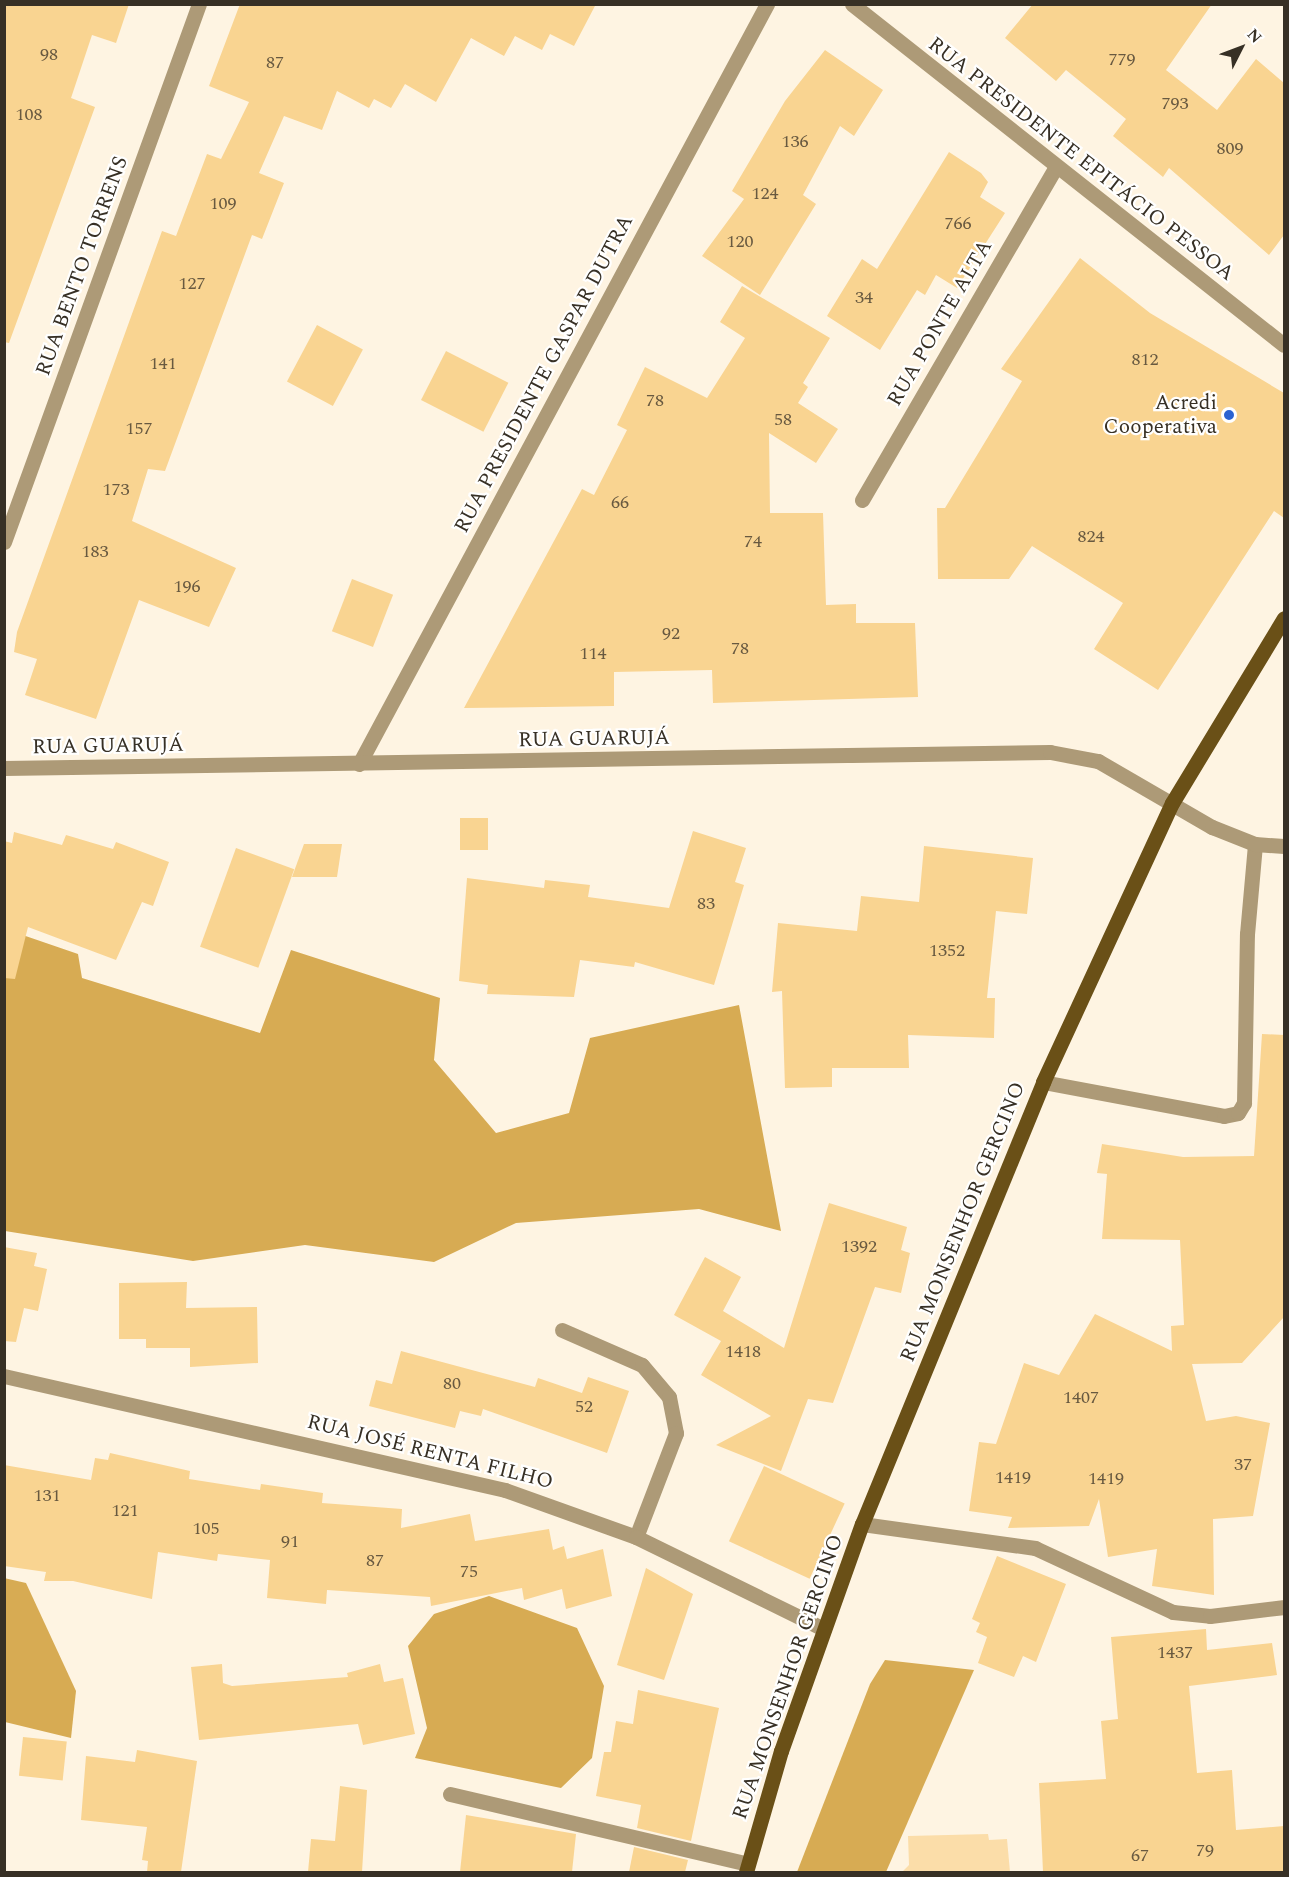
<!DOCTYPE html>
<meta charset="utf-8">
<style>
body{margin:0}
#map{position:relative;width:1289px;height:1877px;overflow:hidden;background:#fef4e2;font-family:Spectral,serif}
div>[style]{position:absolute}
[style*='--x']{left:calc(var(--x)*1px);top:calc(var(--y)*1px);width:calc(var(--w)*1px);rotate:calc(var(--a)*1deg)}
.green>*{inset:0;background:#fbdda9}
.forest>*{inset:0;background:#d7ab53}
.building>*{inset:0;background:#f9d491;transform-origin:0 0}
.service>*{height:15px;margin:-7.5px;padding:0 7.5px;transform-origin:7.5px;border-radius:7.5px;background:#ad9a77}
.minor>*{height:15px;margin:-7.5px;padding:0 7.5px;transform-origin:7.5px;border-radius:7.5px;background:#ad9a77}
.tertiary>*{height:15px;margin:-7.5px;padding:0 7.5px;transform-origin:7.5px;border-radius:7.5px;background:#ad9a77}
.primary>*{height:15px;margin:-7.5px;padding:0 7.5px;transform-origin:7.5px;border-radius:7.5px;background:#6a5017}
.dots>*{width:16px;height:16px;translate:-50% -50%;box-sizing:border-box;border:3px solid #fff;border-radius:50%}
span{translate:-50% -50%;white-space:nowrap;text-align:center;line-height:1.15;-webkit-text-stroke:4.5px #fff;paint-order:stroke}
.number-label{font-size:18px;color:#685940}
.number-label span{-webkit-text-stroke-width:0}
.street-label{font-size:21px;color:#373025}
.poi-label{font-size:21px;color:#373025}
.right{translate:-100% -50%;text-align:right}
.frame{position:absolute;inset:0;border:6px solid #373025;pointer-events:none}
.north{position:absolute;left:1211px;top:18px;width:60px;height:60px;-webkit-text-stroke:4px #fff;paint-order:stroke;rotate:48deg;font-size:16px;font-weight:700;line-height:24px;text-align:center;color:#373025}
.north::after{content:'';display:block;margin:auto;width:21px;height:27px;background:#373025;clip-path:polygon(50% 0,100% 100%,50% 72%,0 100%)}
</style>
<div id="map">
<div class="green">
<div style="clip-path:polygon(988px 1834px,989px 1840px,1007px 1839px,1010px 1872px,902px 1872px,909px 1865px,908px 1836px)"></div>
</div>
<div class="forest">
<div style="clip-path:polygon(11px 931px,78px 954px,82px 978px,260px 1033px,291px 950px,440px 998px,434px 1060px,496px 1133px,569px 1113px,590px 1038px,739px 1005px,781px 1231px,699px 1209px,516px 1223px,434px 1262px,305px 1245px,193px 1261px,5px 1231px,4px 949px)"></div>
<div style="clip-path:polygon(4px 1578px,26px 1583px,76px 1691px,71px 1738px,5px 1722px)"></div>
<div style="clip-path:polygon(489px 1596px,577px 1628px,604px 1686px,592px 1758px,561px 1788px,415px 1758px,427px 1728px,408px 1646px,434px 1614px)"></div>
<div style="clip-path:polygon(885px 1660px,974px 1670px,886px 1872px,797px 1872px,870px 1684px)"></div>
</div>
<div class="building">
<div style="clip-path:polygon(4px 4px,129px 4px,116px 43px,92px 35px,71px 98px,95px 107px,9px 343px,4px 342px)"></div>
<div style="clip-path:polygon(240px 4px,596px 4px,574px 46px,550px 34px,542px 50px,515px 36px,504px 56px,471px 38px,436px 102px,405px 84px,391px 108px,374px 99px,369px 108px,337px 91px,322px 130px,284px 116px,259px 173px,284px 183px,262px 239px,252px 235px,165px 471px,148px 469px,132px 521px,236px 568px,209px 627px,139px 600px,96px 719px,25px 695px,37px 659px,14px 652px,17px 632px,162px 231px,176px 236px,207px 154px,221px 159px,249px 102px,209px 86px)"></div>
<div style="clip-path:polygon(1033px 4px,1212px 4px,1166px 70px,1217px 110px,1256px 59px,1284px 83px,1284px 235px,1269px 255px,1169px 168px,1163px 177px,1113px 136px,1126px 119px,1066px 70px,1056px 81px,1005px 38px)"></div>
<div style="clip-path:polygon(825px 50px,883px 90px,854px 136px,840px 126px,803px 195px,816px 204px,760px 295px,702px 256px,744px 199px,732px 191px,785px 101px)"></div>
<div style="clip-path:polygon(949px 152px,981px 173px,988px 182px,980px 197px,1005px 213px,957px 288px,936px 275px,925px 295px,917px 290px,880px 350px,827px 316px,862px 259px,877px 269px)"></div>
<div style="clip-path:polygon(1080px 258px,1150px 313px,1284px 393px,1284px 518px,1274px 511px,1158px 690px,1094px 649px,1123px 603px,1032px 546px,1009px 579px,938px 579px,937px 508px,945px 508px,1022px 381px,1001px 369px)"></div>
<div style="clip-path:polygon(742px 286px,830px 338px,803px 383px,808px 387px,798px 403px,838px 429px,816px 463px,769px 433px,770px 513px,823px 513px,826px 605px,856px 604px,856px 623px,915px 623px,918px 697px,713px 703px,712px 670px,614px 672px,614px 706px,464px 708px,582px 489px,594px 495px,627px 430px,617px 425px,645px 367px,707px 398px,745px 338px,720px 322px)"></div>
<div style="left:317px;top:325px;width:52px;height:64px;rotate:28deg"></div>
<div style="left:446px;top:351px;width:70px;height:55px;rotate:27deg"></div>
<div style="left:352px;top:579px;width:44px;height:56px;rotate:21deg"></div>
<div style="left:460px;top:818px;width:28px;height:32px"></div>
<div style="clip-path:polygon(693px 831px,746px 848px,735px 882px,744px 885px,714px 985px,635px 962px,634px 967px,580px 960px,574px 997px,487px 994px,488px 985px,459px 981px,467px 878px,544px 888px,545px 880px,590px 885px,588px 897px,669px 908px)"></div>
<div style="clip-path:polygon(14px 832px,62px 845px,66px 835px,113px 849px,116px 842px,169px 862px,153px 906px,142px 902px,116px 960px,28px 927px,15px 979px,4px 978px,4px 841px,12px 843px)"></div>
<div style="clip-path:polygon(304px 844px,342px 844px,337px 877px,292px 877px)"></div>
<div style="clip-path:polygon(924px 846px,1033px 858px,1027px 914px,996px 911px,987px 998px,995px 998px,994px 1038px,908px 1035px,909px 1068px,832px 1068px,832px 1087px,785px 1088px,782px 991px,772px 992px,778px 923px,857px 931px,861px 896px,919px 902px)"></div>
<div style="left:236px;top:848px;width:62px;height:105px;rotate:20deg"></div>
<div style="clip-path:polygon(1262px 1034px,1284px 1035px,1284px 1317px,1242px 1363px,1192px 1364px,1206px 1421px,1236px 1416px,1270px 1423px,1253px 1516px,1213px 1519px,1214px 1595px,1152px 1586px,1157px 1549px,1108px 1557px,1099px 1499px,1089px 1526px,1008px 1528px,1012px 1517px,969px 1511px,979px 1442px,996px 1444px,1024px 1363px,1059px 1375px,1095px 1314px,1172px 1351px,1171px 1326px,1184px 1325px,1180px 1240px,1102px 1239px,1107px 1174px,1097px 1173px,1102px 1144px,1183px 1157px,1254px 1156px)"></div>
<div style="clip-path:polygon(829px 1203px,907px 1227px,901px 1250px,910px 1253px,901px 1293px,875px 1287px,833px 1403px,808px 1399px,781px 1471px,716px 1445px,771px 1416px,701px 1375px,721px 1341px,674px 1315px,705px 1257px,741px 1277px,723px 1311px,784px 1348px)"></div>
<div style="clip-path:polygon(4px 1247px,37px 1253px,34px 1266px,47px 1269px,38px 1311px,24px 1308px,16px 1342px,4px 1341px)"></div>
<div style="clip-path:polygon(187px 1282px,186px 1308px,257px 1307px,258px 1363px,190px 1367px,190px 1348px,146px 1348px,146px 1339px,119px 1339px,119px 1283px)"></div>
<div style="clip-path:polygon(401px 1351px,535px 1387px,538px 1378px,582px 1393px,588px 1377px,629px 1391px,607px 1453px,483px 1409px,481px 1416px,460px 1411px,455px 1428px,369px 1406px,376px 1380px,392px 1384px)"></div>
<div style="clip-path:polygon(110px 1453px,190px 1471px,189px 1479px,260px 1490px,261px 1484px,323px 1493px,322px 1503px,402px 1509px,401px 1528px,470px 1514px,475px 1541px,549px 1529px,553px 1550px,564px 1546px,567px 1559px,603px 1549px,612px 1596px,566px 1609px,562px 1589px,524px 1600px,522px 1588px,431px 1606px,430px 1597px,327px 1590px,326px 1604px,267px 1598px,270px 1560px,218px 1554px,217px 1561px,158px 1552px,152px 1599px,73px 1581px,44px 1581px,46px 1572px,4px 1566px,4px 1465px,91px 1480px,95px 1458px,108px 1460px)"></div>
<div style="left:764px;top:1466px;width:89px;height:83px;rotate:25deg"></div>
<div style="clip-path:polygon(997px 1556px,1066px 1584px,1036px 1662px,1023px 1656px,1014px 1677px,978px 1663px,987px 1637px,976px 1632px,980px 1623px,972px 1619px)"></div>
<div style="clip-path:polygon(646px 1568px,693px 1594px,664px 1680px,617px 1665px)"></div>
<div style="clip-path:polygon(1206px 1629px,1207px 1650px,1272px 1643px,1277px 1675px,1189px 1686px,1197px 1773px,1232px 1770px,1236px 1830px,1284px 1826px,1284px 1872px,1043px 1872px,1039px 1783px,1106px 1779px,1101px 1721px,1118px 1719px,1111px 1637px)"></div>
<div style="clip-path:polygon(222px 1664px,223px 1683px,232px 1686px,348px 1677px,347px 1673px,380px 1664px,384px 1682px,403px 1678px,415px 1734px,363px 1745px,358px 1724px,199px 1740px,191px 1667px)"></div>
<div style="clip-path:polygon(638px 1690px,719px 1708px,691px 1841px,637px 1828px,641px 1805px,596px 1796px,604px 1752px,611px 1752px,616px 1721px,633px 1724px)"></div>
<div style="left:23px;top:1737px;width:44px;height:39px;rotate:6deg"></div>
<div style="clip-path:polygon(137px 1750px,197px 1761px,181px 1872px,147px 1872px,148px 1861px,142px 1860px,147px 1827px,81px 1820px,86px 1756px,135px 1762px)"></div>
<div style="clip-path:polygon(340px 1786px,367px 1790px,362px 1872px,308px 1872px,311px 1839px,335px 1841px)"></div>
<div style="clip-path:polygon(466px 1815px,576px 1834px,572px 1872px,460px 1872px)"></div>
<div style="clip-path:polygon(634px 1847px,688px 1860px,685px 1872px,629px 1872px)"></div>
</div>
<div class="service">
<div style="--x:1043;--y:1082;--w:184;--a:10.6"></div>
<div style="--x:1224;--y:1116;--w:14;--a:-12"></div>
<div style="--x:1238;--y:1113;--w:12;--a:-59"></div>
<div style="--x:1244;--y:1103;--w:169;--a:-89"></div>
<div style="--x:1247;--y:934;--w:90;--a:-84.9"></div>
</div>
<div class="minor">
<div style="--x:862;--y:500;--w:384;--a:-59.8"></div>
<div style="--x:4;--y:542;--w:572;--a:-70.08"></div>
<div style="--x:359;--y:764;--w:863;--a:-61.77"></div>
<div style="--x:562;--y:1330;--w:87;--a:23.6"></div>
<div style="--x:642;--y:1365;--w:42;--a:49.8"></div>
<div style="--x:669;--y:1397;--w:37;--a:79"></div>
<div style="--x:676;--y:1433;--w:111;--a:111"></div>
<div style="--x:4;--y:1376;--w:514;--a:12.82"></div>
<div style="--x:505;--y:1490;--w:139;--a:19.7"></div>
<div style="--x:636;--y:1537;--w:209;--a:26.1"></div>
<div style="--x:862;--y:1524;--w:175;--a:7.9"></div>
<div style="--x:1035;--y:1548;--w:152;--a:24.9"></div>
<div style="--x:1173;--y:1612;--w:37;--a:6"></div>
<div style="--x:1210;--y:1616;--w:75;--a:-6.9"></div>
<div style="--x:450;--y:1794;--w:306;--a:13.2"></div>
</div>
<div class="tertiary">
<div style="--x:852;--y:4;--w:550;--a:38.29"></div>
<div style="--x:4;--y:768;--w:1046;--a:-0.88"></div>
<div style="--x:1050;--y:752;--w:49;--a:10.6"></div>
<div style="--x:1098;--y:761;--w:132;--a:30.1"></div>
<div style="--x:1212;--y:827;--w:46;--a:21.6"></div>
<div style="--x:1255;--y:844;--w:29;--a:4"></div>
</div>
<div class="primary">
<div style="--x:746;--y:1872;--w:126;--a:-73.9"></div>
<div style="--x:781;--y:1751;--w:241;--a:-70.4"></div>
<div style="--x:862;--y:1524;--w:478;--a:-67.7"></div>
<div style="--x:1043;--y:1082;--w:307;--a:-65.2"></div>
<div style="--x:1172;--y:803;--w:216;--a:-58.8"></div>
</div>
<div class="dots">
<div style="left:1229px;top:415px;background:#2c63d1"></div>
</div>
<div class="number-label">
<span style="left:49px;top:55px">98</span>
<span style="left:1122px;top:60px">779</span>
<span style="left:275px;top:63px">87</span>
<span style="left:1175px;top:104px">793</span>
<span style="left:29px;top:115px">108</span>
<span style="left:795px;top:142px">136</span>
<span style="left:1230px;top:149px">809</span>
<span style="left:765px;top:194px">124</span>
<span style="left:223px;top:204px">109</span>
<span style="left:958px;top:224px">766</span>
<span style="left:740px;top:242px">120</span>
<span style="left:192px;top:284px">127</span>
<span style="left:864px;top:298px">34</span>
<span style="left:1145px;top:360px">812</span>
<span style="left:163px;top:364px">141</span>
<span style="left:655px;top:401px">78</span>
<span style="left:783px;top:420px">58</span>
<span style="left:139px;top:429px">157</span>
<span style="left:116px;top:490px">173</span>
<span style="left:620px;top:503px">66</span>
<span style="left:1091px;top:537px">824</span>
<span style="left:753px;top:542px">74</span>
<span style="left:95px;top:552px">183</span>
<span style="left:187px;top:587px">196</span>
<span style="left:671px;top:634px">92</span>
<span style="left:740px;top:649px">78</span>
<span style="left:593px;top:654px">114</span>
<span style="left:706px;top:904px">83</span>
<span style="left:947px;top:951px">1352</span>
<span style="left:859px;top:1247px">1392</span>
<span style="left:743px;top:1352px">1418</span>
<span style="left:452px;top:1384px">80</span>
<span style="left:1081px;top:1398px">1407</span>
<span style="left:584px;top:1407px">52</span>
<span style="left:1243px;top:1465px">37</span>
<span style="left:1013px;top:1478px">1419</span>
<span style="left:1106px;top:1479px">1419</span>
<span style="left:47px;top:1496px">131</span>
<span style="left:125px;top:1511px">121</span>
<span style="left:206px;top:1529px">105</span>
<span style="left:290px;top:1542px">91</span>
<span style="left:375px;top:1561px">87</span>
<span style="left:469px;top:1572px">75</span>
<span style="left:1175px;top:1653px">1437</span>
<span style="left:1205px;top:1851px">79</span>
<span style="left:1140px;top:1856px">67</span>
</div>
<div class="street-label">
<span style="left:1081px;top:159px;rotate:38deg">RUA PRESIDENTE EPITÁCIO PESSOA</span>
<span style="left:82px;top:266px;rotate:-70deg">RUA BENTO TORRENS</span>
<span style="left:940px;top:323px;rotate:-60deg">RUA PONTE ALTA</span>
<span style="left:544px;top:374px;rotate:-62deg">RUA PRESIDENTE GASPAR DUTRA</span>
<span style="left:594px;top:739px;rotate:-1deg">RUA GUARUJÁ</span>
<span style="left:108px;top:746px;rotate:-1deg">RUA GUARUJÁ</span>
<span style="left:963px;top:1222px;rotate:-68deg">RUA MONSENHOR GERCINO</span>
<span style="left:430px;top:1452px;rotate:14deg">RUA JOSÉ RENTA FILHO</span>
<span style="left:788px;top:1677px;rotate:-71deg">RUA MONSENHOR GERCINO</span>
</div>
<div class="poi-label">
<span class="right" style="left:1217px;top:415px">Acredi<br>Cooperativa</span>
</div>
<div class="frame"></div>
<div class="north">N</div>
</div>
